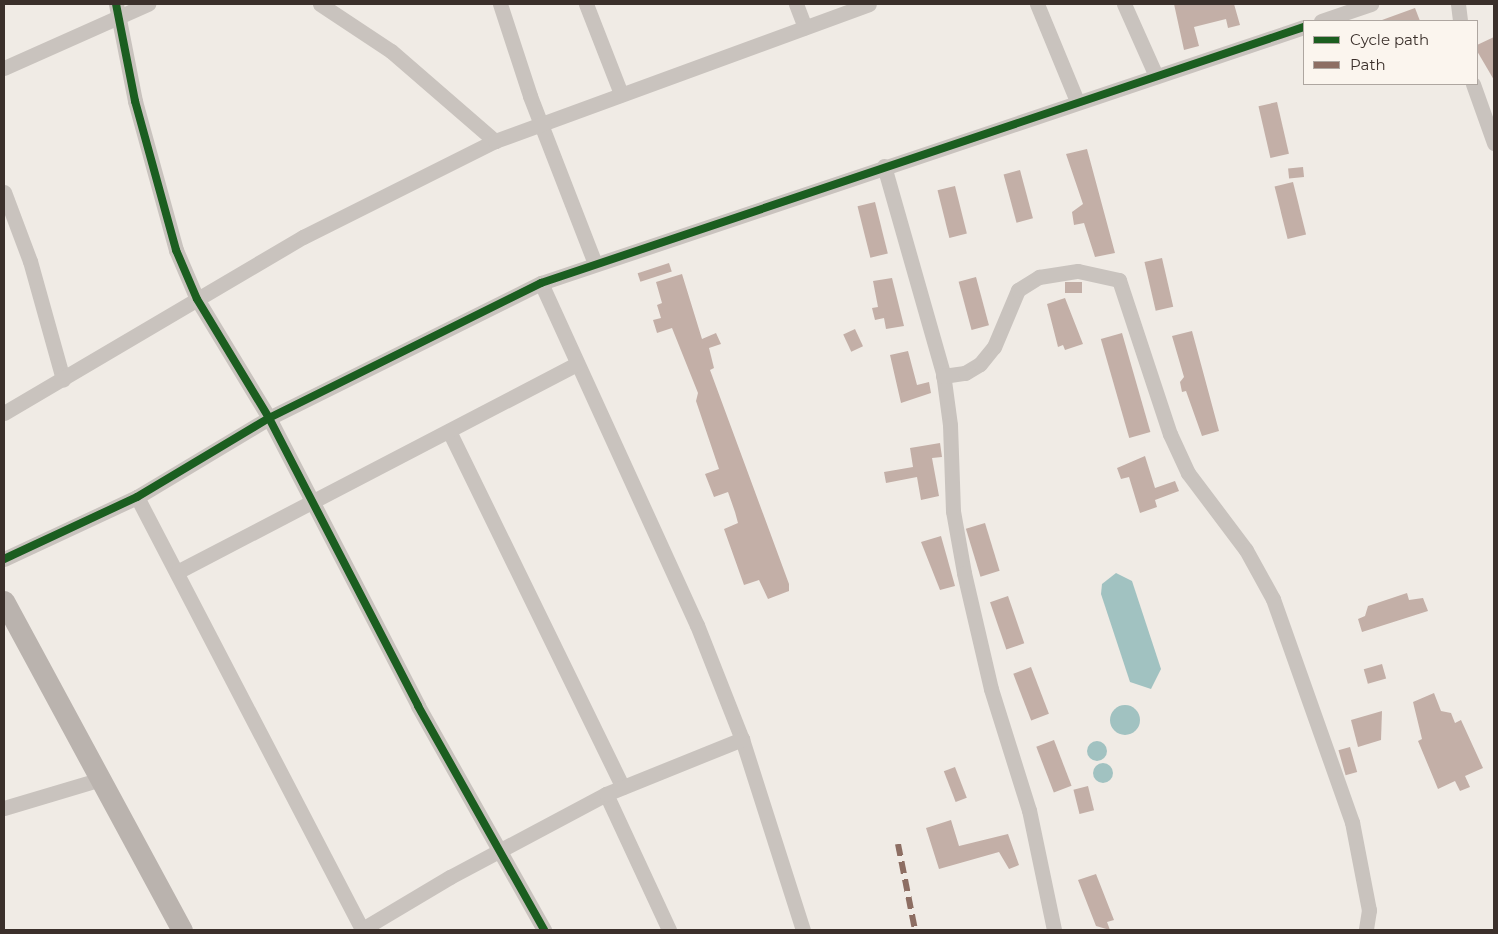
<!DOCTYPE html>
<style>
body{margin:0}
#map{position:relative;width:1498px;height:934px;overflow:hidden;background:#f0ebe5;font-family:Montserrat,sans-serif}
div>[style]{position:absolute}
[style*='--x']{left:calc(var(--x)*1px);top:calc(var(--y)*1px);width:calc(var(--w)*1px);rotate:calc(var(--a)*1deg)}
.water>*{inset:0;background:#a1c2c1}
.round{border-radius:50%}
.building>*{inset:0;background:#c3afa7;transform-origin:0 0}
.minor>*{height:15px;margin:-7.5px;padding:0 7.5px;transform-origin:7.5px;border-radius:7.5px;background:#c9c3be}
.secondary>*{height:21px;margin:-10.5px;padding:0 10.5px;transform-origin:10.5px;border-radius:10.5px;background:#bab3ae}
.quiet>*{height:6px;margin-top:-3px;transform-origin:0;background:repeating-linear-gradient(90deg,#8d6e63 0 12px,transparent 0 18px)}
.cycleway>*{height:8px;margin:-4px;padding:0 4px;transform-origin:4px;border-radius:4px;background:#1b5e20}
span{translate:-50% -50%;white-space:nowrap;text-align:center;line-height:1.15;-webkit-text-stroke:4.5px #fbf5ee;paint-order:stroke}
.frame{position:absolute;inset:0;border:5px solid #3b302b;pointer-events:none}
.legend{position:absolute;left:1303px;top:20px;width:175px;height:65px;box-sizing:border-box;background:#fbf5ee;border:1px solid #aea6a0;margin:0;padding:6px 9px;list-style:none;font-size:15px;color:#3b302b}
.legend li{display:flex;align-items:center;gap:10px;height:25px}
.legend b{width:25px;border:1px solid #aea6a0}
</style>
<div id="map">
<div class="water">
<div style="clip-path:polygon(1116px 573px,1132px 581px,1161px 669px,1151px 689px,1130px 682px,1101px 594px,1102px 584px)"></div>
<div class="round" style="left:1110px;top:705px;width:30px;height:30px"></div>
<div class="round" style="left:1087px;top:741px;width:20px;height:20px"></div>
<div class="round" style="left:1093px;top:763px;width:20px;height:20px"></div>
</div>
<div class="building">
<div style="clip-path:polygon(1174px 4px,1234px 4px,1240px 25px,1228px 28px,1226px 19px,1194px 27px,1199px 46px,1184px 50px)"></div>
<div style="clip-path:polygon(1415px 8px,1420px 21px,1382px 21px,1382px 20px)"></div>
<div style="clip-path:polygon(1494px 37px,1494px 80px,1477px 51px,1477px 45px)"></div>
<div style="left:1277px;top:102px;width:53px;height:19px;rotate:77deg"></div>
<div style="clip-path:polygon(1087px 149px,1115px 253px,1095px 257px,1084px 223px,1074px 225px,1072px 212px,1083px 204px,1066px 154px)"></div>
<div style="left:1303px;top:167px;width:10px;height:15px;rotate:84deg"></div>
<div style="left:1020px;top:170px;width:50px;height:17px;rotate:75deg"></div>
<div style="left:1293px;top:182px;width:54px;height:19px;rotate:76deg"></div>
<div style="left:955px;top:186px;width:49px;height:18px;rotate:76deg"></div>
<div style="left:875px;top:202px;width:53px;height:18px;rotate:76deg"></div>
<div style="left:1162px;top:258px;width:50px;height:18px;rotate:77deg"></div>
<div style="left:669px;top:263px;width:9px;height:33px;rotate:72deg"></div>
<div style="clip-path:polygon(682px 274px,702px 339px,716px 333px,721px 344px,709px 348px,714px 368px,710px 370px,789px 584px,789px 591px,768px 599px,759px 580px,744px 585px,724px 529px,738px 523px,735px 512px,728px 492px,714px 497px,705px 474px,719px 469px,696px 401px,698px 393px,672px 328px,657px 333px,653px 320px,661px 318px,657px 305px,662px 303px,656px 282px)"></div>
<div style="left:976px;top:277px;width:50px;height:18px;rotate:75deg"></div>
<div style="clip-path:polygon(892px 278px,904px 326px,886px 329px,884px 318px,875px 320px,872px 308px,878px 307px,873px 281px)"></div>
<div style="left:1065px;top:282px;width:17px;height:11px"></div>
<div style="clip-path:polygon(1065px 298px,1083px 344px,1065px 350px,1063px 345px,1058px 347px,1047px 304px)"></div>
<div style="left:855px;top:329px;width:19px;height:13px;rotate:65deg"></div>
<div style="clip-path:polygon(1192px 331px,1219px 431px,1202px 436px,1186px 391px,1182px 392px,1180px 382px,1184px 377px,1172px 336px)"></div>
<div style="left:1122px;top:333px;width:103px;height:22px;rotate:74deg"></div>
<div style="clip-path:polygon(908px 351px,917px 385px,929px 382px,931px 393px,901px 403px,890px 355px)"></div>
<div style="clip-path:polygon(940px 443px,942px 457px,932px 458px,939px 496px,921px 500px,917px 477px,886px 483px,884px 472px,913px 467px,910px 448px)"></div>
<div style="clip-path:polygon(1145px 456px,1155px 488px,1175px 481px,1179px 491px,1155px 500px,1157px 507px,1140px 513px,1129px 477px,1121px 479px,1117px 468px)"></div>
<div style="left:985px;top:523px;width:50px;height:20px;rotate:73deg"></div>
<div style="clip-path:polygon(941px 536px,955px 586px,940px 590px,921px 542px)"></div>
<div style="clip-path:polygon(1407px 593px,1409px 600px,1423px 598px,1428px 611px,1362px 632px,1358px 619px,1365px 616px,1368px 606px)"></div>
<div style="left:1008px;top:596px;width:50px;height:19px;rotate:71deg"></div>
<div style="left:1382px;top:664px;width:15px;height:19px;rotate:74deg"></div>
<div style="left:1031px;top:667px;width:50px;height:19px;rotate:69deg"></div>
<div style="clip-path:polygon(1434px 693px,1441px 711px,1451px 713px,1455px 723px,1461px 720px,1483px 768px,1465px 776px,1470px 787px,1460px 791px,1455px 781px,1438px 789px,1418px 741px,1422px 739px,1413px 702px)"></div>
<div style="clip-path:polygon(1382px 711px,1381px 740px,1358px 747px,1351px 720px)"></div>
<div style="left:1054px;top:740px;width:49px;height:19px;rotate:69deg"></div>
<div style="left:1350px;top:747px;width:26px;height:12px;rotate:74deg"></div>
<div style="left:955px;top:767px;width:33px;height:12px;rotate:69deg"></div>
<div style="left:1088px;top:786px;width:25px;height:15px;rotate:76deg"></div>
<div style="clip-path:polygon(951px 820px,959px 846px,1008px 834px,1019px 865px,1009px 869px,999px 852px,939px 869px,926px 828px)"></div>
<div style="clip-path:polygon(1096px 874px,1114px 920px,1107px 922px,1110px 930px,1096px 926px,1078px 880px)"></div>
</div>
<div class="minor">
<div style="--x:116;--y:4;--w:99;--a:78.9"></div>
<div style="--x:135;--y:101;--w:155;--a:74.6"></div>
<div style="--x:176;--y:250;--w:53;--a:66.8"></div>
<div style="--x:197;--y:299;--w:139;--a:58.8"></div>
<div style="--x:269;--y:418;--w:324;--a:62.6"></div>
<div style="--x:418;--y:706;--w:257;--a:60.6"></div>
<div style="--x:320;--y:4;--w:85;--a:33.5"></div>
<div style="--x:391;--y:51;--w:138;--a:40.9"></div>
<div style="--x:500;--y:4;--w:97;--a:71.9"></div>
<div style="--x:530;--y:96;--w:180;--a:68.8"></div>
<div style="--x:586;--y:4;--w:97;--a:68.7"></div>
<div style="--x:796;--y:4;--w:25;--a:69"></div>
<div style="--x:1037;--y:4;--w:105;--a:67.6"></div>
<div style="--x:1124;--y:4;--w:79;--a:66"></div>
<div style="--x:1458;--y:4;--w:17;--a:83"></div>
<div style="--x:1321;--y:21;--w:53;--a:-18.8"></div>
<div style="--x:4;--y:68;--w:158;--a:-24"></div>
<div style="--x:1473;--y:84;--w:63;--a:70.4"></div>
<div style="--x:884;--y:166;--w:215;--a:74.1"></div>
<div style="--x:943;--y:373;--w:52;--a:82.3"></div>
<div style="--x:950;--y:425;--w:86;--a:88"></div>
<div style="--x:953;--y:511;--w:63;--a:79.9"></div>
<div style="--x:964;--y:573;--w:119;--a:76.9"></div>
<div style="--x:991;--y:689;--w:127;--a:72.6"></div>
<div style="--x:1029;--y:810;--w:123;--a:78.2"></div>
<div style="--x:4;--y:192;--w:74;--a:69.4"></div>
<div style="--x:30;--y:261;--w:123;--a:74.4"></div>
<div style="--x:541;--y:283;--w:376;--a:65.5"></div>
<div style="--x:697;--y:625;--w:123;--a:68.5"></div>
<div style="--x:742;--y:739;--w:201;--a:72.3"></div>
<div style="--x:943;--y:376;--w:22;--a:-8"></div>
<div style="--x:965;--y:373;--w:17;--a:-31"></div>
<div style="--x:980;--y:364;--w:22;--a:-51"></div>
<div style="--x:994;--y:347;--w:62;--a:-67.2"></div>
<div style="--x:1018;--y:290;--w:25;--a:-32"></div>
<div style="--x:1039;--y:277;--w:39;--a:-9"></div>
<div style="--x:1078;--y:271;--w:42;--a:12.4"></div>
<div style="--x:1119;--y:280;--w:162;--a:71.7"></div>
<div style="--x:1170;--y:434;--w:43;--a:65.2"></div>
<div style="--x:1188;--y:473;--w:96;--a:53"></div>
<div style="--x:1246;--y:550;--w:56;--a:61.1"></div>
<div style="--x:1273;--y:599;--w:237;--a:70.5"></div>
<div style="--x:1352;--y:822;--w:90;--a:79.1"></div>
<div style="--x:1369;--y:910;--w:20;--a:99"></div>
<div style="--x:4;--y:413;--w:347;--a:-30.5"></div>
<div style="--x:303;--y:237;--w:215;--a:-26.6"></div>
<div style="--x:495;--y:141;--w:398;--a:-20.1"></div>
<div style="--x:449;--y:431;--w:396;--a:64"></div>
<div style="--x:137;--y:497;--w:488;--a:62.5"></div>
<div style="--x:4;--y:559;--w:147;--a:-25"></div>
<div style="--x:137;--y:497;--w:154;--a:-30.9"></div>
<div style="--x:269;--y:418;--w:304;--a:-26.4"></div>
<div style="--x:541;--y:283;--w:805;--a:-18.55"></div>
<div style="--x:177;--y:572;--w:451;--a:-27.5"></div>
<div style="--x:606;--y:794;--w:150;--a:65.1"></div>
<div style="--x:4;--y:808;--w:101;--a:-16.6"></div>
<div style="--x:361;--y:930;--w:104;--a:-30.8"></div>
<div style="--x:450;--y:877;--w:177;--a:-28"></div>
<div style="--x:606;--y:794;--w:147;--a:-22"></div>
</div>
<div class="secondary">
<div style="--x:4;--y:601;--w:374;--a:61.6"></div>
</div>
<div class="quiet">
<div style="--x:898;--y:844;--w:88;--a:78.8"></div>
</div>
<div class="cycleway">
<div style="--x:116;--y:4;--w:99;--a:78.9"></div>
<div style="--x:135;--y:101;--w:155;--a:74.6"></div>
<div style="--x:176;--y:250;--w:53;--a:66.8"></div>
<div style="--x:197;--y:299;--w:139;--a:58.8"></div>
<div style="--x:269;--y:418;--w:324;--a:62.6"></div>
<div style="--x:418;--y:706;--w:257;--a:60.6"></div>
<div style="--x:4;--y:559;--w:147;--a:-25"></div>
<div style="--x:137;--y:497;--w:154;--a:-30.9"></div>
<div style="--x:269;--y:418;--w:304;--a:-26.4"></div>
<div style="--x:541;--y:283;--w:805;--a:-18.55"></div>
</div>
<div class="frame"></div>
<ul class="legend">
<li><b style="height:6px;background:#1b5e20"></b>Cycle path</li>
<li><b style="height:6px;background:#8d6e63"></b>Path</li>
</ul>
</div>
